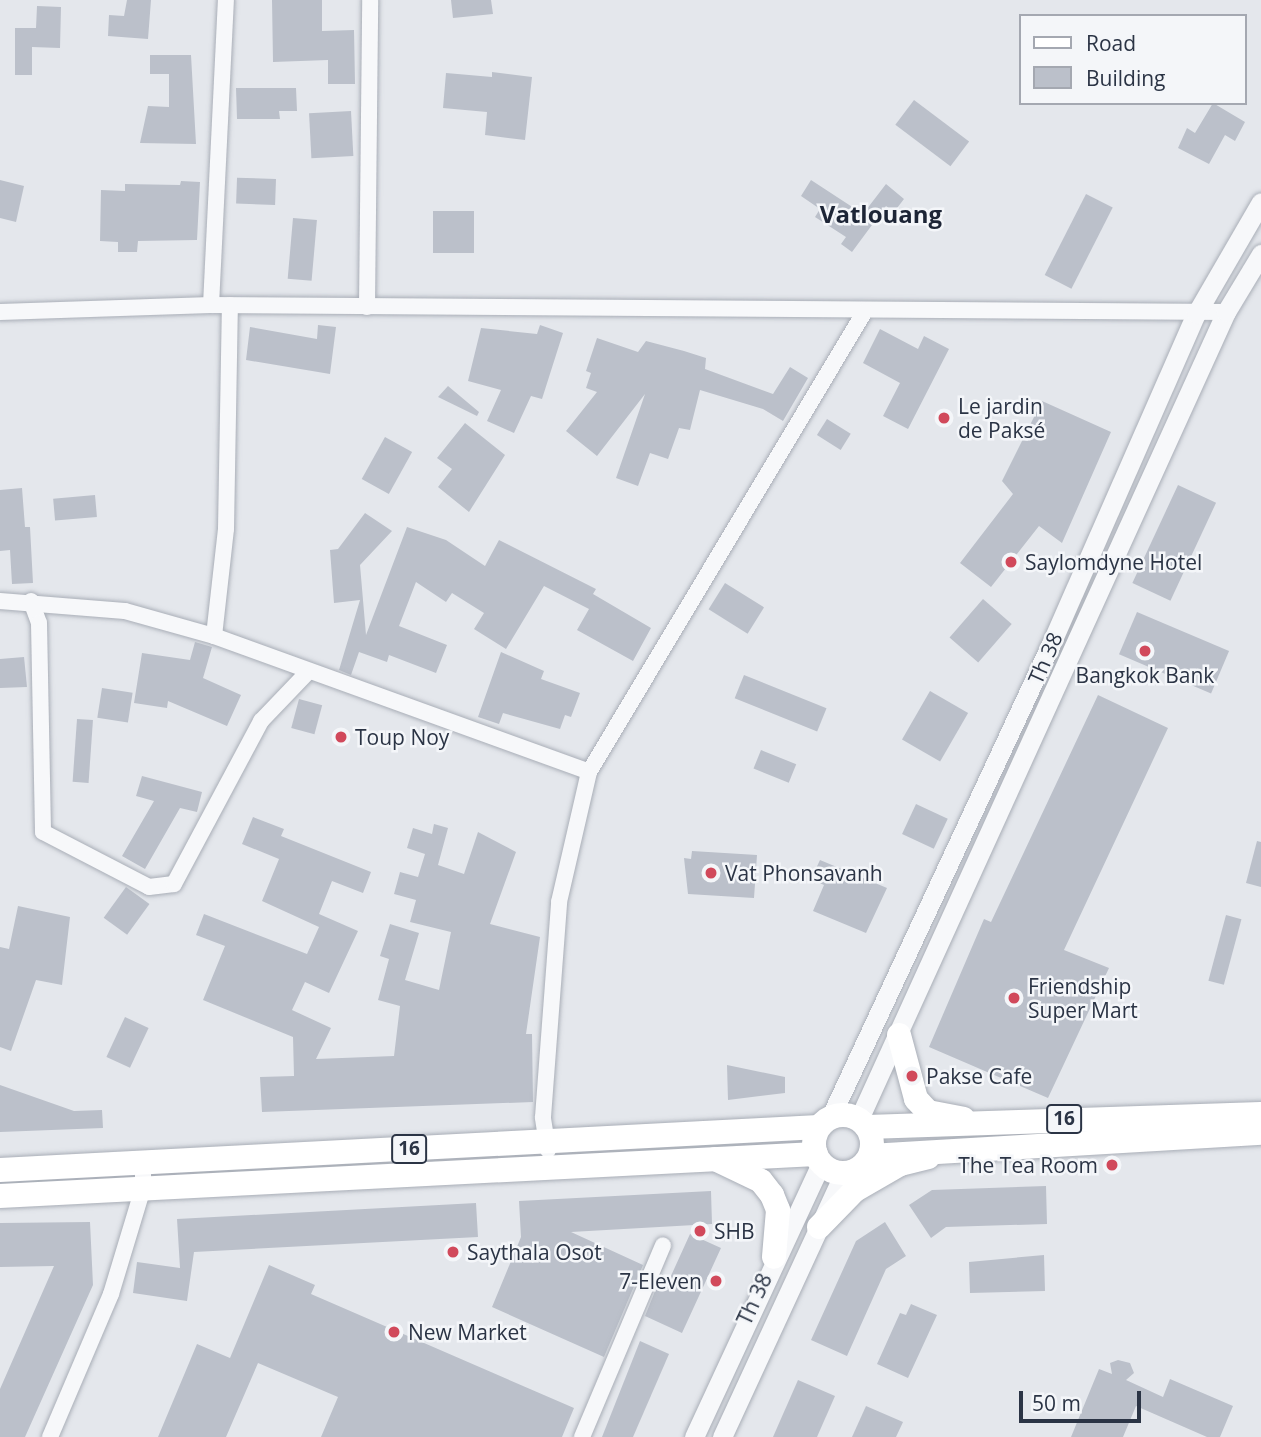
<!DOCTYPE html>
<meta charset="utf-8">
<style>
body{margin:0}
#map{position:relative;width:1261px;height:1437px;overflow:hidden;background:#e4e7ec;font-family:"Open Sans",sans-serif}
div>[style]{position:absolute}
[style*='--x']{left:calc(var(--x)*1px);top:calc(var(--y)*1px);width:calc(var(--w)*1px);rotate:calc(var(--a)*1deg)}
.building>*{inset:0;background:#bbc0ca;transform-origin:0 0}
.roads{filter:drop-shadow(0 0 2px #a9aeb7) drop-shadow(0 0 2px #a9aeb7)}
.minor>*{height:16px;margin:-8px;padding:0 8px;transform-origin:8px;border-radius:8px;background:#f7f8fa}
.tertiary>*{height:19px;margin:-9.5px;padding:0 9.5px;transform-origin:9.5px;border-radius:9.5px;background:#f7f8fa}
.primary>*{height:24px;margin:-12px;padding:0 12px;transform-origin:12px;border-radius:12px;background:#fff}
.trunk>*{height:24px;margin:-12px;padding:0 12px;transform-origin:12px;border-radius:12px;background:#fff}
.trunk>.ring{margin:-12px;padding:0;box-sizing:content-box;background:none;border:24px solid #fff;border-radius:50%}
.dots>*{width:19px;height:19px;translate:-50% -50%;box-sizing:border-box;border:4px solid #f4f6f9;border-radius:50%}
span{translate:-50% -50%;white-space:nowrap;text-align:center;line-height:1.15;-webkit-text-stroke:5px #f4f6f9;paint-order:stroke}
.shield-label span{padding:2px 5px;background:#f4f6f9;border:2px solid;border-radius:5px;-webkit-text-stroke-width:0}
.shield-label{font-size:19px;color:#2b3445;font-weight:700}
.poi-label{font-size:21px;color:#2b3445}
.left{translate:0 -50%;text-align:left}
.right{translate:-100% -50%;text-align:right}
.street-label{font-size:21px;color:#2b3445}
.quarter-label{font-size:24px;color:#1d2536;font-weight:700}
.legend{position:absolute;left:1019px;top:14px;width:228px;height:91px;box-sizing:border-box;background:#f4f6f9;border:2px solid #a4a8b1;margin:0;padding:9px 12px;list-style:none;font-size:21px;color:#2b3445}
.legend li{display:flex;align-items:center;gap:14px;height:35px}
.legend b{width:35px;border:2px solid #a4a8b1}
.scale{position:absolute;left:1019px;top:1391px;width:122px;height:32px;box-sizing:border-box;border:4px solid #2b3445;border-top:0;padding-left:9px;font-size:21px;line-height:24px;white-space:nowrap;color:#2b3445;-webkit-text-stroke:5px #f4f6f9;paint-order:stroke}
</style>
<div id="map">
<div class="building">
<div style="clip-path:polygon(127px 0,151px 0,148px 39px,108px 36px,109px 15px,124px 16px)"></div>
<div style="clip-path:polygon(272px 0,322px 0,322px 31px,354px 30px,355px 84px,328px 84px,328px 60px,273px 62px)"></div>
<div style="clip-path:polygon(451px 0,491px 0,493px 14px,453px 18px)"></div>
<div style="clip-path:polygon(37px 6px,61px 7px,60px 48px,32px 47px,32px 75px,15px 75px,15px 28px,36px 28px)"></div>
<div style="clip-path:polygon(150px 55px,191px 55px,196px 144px,140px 143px,148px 106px,169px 107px,169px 74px,150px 74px)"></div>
<div style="clip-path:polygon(492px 72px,532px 77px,525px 140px,485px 135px,487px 112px,443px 108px,446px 73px,492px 77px)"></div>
<div style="clip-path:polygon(236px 88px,296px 88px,297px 111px,279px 111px,280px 119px,237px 119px)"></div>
<div style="left:914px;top:100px;width:69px;height:31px;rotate:37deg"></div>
<div style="clip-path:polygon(1213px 103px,1245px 122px,1235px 141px,1225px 135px,1209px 164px,1178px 148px,1187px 128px,1195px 133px)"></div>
<div style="left:351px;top:111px;width:45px;height:42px;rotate:87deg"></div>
<div style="left:276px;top:179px;width:26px;height:39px;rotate:92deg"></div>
<div style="clip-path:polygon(0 180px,24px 186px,16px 222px,0 218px)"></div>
<div style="clip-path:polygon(811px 180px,863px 214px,886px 184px,904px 199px,894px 212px,886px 206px,852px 252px,841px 244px,846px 237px,815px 217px,820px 209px,801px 196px)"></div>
<div style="clip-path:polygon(181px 181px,200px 182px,197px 240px,138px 241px,137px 252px,118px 252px,118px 242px,100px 241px,101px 190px,125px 191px,125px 184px,180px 185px)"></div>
<div style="left:1086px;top:194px;width:30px;height:91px;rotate:27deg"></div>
<div style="left:433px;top:211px;width:41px;height:42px"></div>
<div style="left:293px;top:218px;width:24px;height:61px;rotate:5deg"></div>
<div style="clip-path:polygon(318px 325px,336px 327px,330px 374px,246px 360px,250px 327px,317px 339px)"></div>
<div style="clip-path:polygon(540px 325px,563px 333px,542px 399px,531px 396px,514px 433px,487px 421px,501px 390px,468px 381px,481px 328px,537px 334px)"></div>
<div style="clip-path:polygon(880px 329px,918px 349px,924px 336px,949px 349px,908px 429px,883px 416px,900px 383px,863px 363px)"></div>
<div style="clip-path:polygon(597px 338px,638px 352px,646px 341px,684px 351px,706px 358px,705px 369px,773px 394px,790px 367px,808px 378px,783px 421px,763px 409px,700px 390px,690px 430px,679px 428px,668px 459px,650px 453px,638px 486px,616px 478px,645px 394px,597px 456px,566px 431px,597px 392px,586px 388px,591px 373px,586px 371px)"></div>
<div style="clip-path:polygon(448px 386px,479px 412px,477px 416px,438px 397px)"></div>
<div style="clip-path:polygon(1042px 401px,1111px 432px,1062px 543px,1039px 526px,991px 587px,960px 563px,1013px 494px,1002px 481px)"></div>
<div style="left:827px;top:419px;width:28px;height:19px;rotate:32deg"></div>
<div style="clip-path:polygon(465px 423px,505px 455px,469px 512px,438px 487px,452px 469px,437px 458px)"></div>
<div style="left:385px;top:437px;width:31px;height:48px;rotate:29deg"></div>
<div style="left:1178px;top:485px;width:42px;height:108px;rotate:25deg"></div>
<div style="clip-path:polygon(22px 488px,25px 527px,30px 527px,33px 583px,12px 584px,10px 550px,0 551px,0 490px)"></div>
<div style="left:95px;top:495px;width:22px;height:42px;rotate:85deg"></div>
<div style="clip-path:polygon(365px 513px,392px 531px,360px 565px,366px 635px,407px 527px,446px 540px,485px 566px,499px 540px,596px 589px,593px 594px,651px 628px,633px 661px,577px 630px,589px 609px,544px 586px,506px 649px,474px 629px,484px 613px,452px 593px,446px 602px,416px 582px,399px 626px,447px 645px,436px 673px,389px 655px,387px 662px,359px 652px,351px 675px,339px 670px,360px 600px,334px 603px,330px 550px,338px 549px)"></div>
<div style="left:725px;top:583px;width:46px;height:31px;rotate:32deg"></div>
<div style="left:983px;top:599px;width:38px;height:51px;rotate:41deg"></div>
<div style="left:1137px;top:612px;width:100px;height:46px;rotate:23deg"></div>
<div style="clip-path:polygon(195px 642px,212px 647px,203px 678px,241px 695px,227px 726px,168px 701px,167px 708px,134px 703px,142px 653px,190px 660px)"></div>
<div style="clip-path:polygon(501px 652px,544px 671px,541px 679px,580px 693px,571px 717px,565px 715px,560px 729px,503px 713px,499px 724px,478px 717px)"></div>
<div style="clip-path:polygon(24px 657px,27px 687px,0 688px,0 659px)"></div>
<div style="left:744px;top:675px;width:89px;height:25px;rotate:22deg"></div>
<div style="left:102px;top:688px;width:31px;height:30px;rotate:9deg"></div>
<div style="left:930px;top:691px;width:44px;height:56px;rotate:30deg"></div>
<div style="clip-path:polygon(1098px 695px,1168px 728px,1064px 950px,1109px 968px,1048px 1098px,929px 1047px,984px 919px,991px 922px)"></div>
<div style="left:299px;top:699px;width:24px;height:30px;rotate:15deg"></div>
<div style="left:77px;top:719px;width:16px;height:63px;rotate:4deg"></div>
<div style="left:761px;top:750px;width:38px;height:20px;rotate:22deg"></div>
<div style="clip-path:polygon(142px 776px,202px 792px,197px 812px,180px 808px,145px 869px,122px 856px,154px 801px,136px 796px)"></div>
<div style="left:916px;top:804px;width:35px;height:33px;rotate:25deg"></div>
<div style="clip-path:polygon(253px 817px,284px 829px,281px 836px,371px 872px,363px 893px,332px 881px,319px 914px,358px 931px,329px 993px,305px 982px,292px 1010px,331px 1028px,316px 1059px,394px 1056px,400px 1006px,378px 1000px,389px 959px,380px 956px,390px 924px,419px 933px,405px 980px,439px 990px,451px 932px,410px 922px,416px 900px,394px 894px,400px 872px,418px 877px,425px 854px,407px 848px,413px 828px,432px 834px,434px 824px,448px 828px,438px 865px,464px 874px,478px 832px,516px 852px,490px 924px,540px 937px,526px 1034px,532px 1034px,533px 1102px,262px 1112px,260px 1077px,294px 1076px,293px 1037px,203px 1000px,225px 946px,196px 935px,204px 914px,307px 954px,319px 927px,262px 901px,279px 859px,242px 844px)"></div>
<div style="clip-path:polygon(1257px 841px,1261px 842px,1261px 887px,1246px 883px)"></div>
<div style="clip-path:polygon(692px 851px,757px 855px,754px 898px,688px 894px,684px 858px,691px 859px)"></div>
<div style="clip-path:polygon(820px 860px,887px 888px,866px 933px,813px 911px,824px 885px,811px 879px)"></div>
<div style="left:126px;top:887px;width:29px;height:38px;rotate:36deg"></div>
<div style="clip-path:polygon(18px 906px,70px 917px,62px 985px,36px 980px,11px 1051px,0 1047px,0 947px,9px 949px)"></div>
<div style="left:1226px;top:915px;width:16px;height:68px;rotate:15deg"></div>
<div style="left:125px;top:1017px;width:26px;height:44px;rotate:25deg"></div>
<div style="clip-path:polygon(727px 1065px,785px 1077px,785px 1093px,728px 1100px)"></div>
<div style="clip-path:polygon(0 1085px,74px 1111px,102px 1110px,103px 1128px,0 1132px)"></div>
<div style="clip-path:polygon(1046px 1186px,1047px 1224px,946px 1227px,931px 1238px,909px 1205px,932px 1190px)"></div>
<div style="clip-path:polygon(711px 1191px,712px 1224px,571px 1232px,643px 1265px,604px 1357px,492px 1307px,521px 1237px,519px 1201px)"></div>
<div style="clip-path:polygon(476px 1203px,478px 1237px,194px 1252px,187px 1301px,133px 1293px,137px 1262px,180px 1268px,177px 1219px)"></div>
<div style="clip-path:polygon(90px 1222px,93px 1285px,25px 1437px,0 1437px,0 1389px,54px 1266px,0 1267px,0 1223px)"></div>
<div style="clip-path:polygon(885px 1222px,906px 1256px,886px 1269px,847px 1356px,811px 1340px,856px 1241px)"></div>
<div style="clip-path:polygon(690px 1234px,721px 1248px,682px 1333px,645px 1316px,662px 1274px,670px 1278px)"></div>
<div style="clip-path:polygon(1044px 1255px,1045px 1291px,970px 1293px,969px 1262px)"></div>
<div style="clip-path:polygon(269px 1265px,315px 1285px,311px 1294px,574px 1408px,562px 1437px,321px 1437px,338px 1397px,258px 1363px,226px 1437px,158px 1437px,197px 1344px,230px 1358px)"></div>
<div style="clip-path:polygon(911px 1304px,937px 1315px,908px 1378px,877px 1364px,900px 1313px,906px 1315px)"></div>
<div style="clip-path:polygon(640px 1341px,669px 1354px,633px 1437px,602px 1437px)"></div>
<div style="clip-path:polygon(1118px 1360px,1130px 1363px,1134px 1373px,1126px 1380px,1163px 1397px,1170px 1379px,1233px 1406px,1220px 1437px,1207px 1437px,1136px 1406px,1123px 1437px,1071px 1437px,1099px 1369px,1112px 1374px,1110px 1363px)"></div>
<div style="clip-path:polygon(798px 1380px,835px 1396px,817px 1437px,773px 1437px)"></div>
<div style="clip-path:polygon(866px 1406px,903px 1422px,896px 1437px,852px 1437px)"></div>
</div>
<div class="roads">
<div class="minor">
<div style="--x:211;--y:305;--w:305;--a:-87.2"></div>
<div style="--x:367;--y:307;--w:307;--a:-89.4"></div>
<div style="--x:0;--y:312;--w:211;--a:-1.9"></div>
<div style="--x:211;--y:305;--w:1015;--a:0.4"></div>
<div style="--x:0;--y:601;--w:125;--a:4.6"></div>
<div style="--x:125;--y:611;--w:92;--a:15.7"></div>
<div style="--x:214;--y:636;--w:108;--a:-83.6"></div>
<div style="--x:226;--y:529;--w:224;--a:-89"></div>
<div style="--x:31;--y:601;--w:23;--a:70"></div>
<div style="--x:39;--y:623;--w:209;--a:88.9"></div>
<div style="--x:43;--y:832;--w:119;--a:27.4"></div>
<div style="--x:149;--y:887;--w:25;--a:-7"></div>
<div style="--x:174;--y:884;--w:185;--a:-61.9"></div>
<div style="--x:261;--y:721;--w:65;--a:-46.2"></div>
<div style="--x:214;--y:636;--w:399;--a:19.9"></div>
<div style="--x:589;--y:772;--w:537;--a:-59.09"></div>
<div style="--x:548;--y:1150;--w:33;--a:-99"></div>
<div style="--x:543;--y:1117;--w:216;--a:-85.7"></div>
<div style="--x:559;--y:902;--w:133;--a:-77"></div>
<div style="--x:50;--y:1437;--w:155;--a:-66.9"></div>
<div style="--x:111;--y:1294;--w:111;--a:-73.2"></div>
<div style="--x:143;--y:1188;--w:23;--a:-90"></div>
<div style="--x:582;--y:1437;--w:208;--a:-67.1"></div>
</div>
<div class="tertiary">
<div style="--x:831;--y:1116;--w:519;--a:-65.02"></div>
<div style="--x:1050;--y:646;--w:363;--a:-66.3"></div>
<div style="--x:1196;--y:314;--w:129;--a:-59.9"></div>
<div style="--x:859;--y:1119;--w:887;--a:-65.55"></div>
<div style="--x:1226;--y:312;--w:68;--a:-58.9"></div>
<div style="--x:694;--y:1437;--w:302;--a:-65.1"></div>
<div style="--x:722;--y:1437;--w:291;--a:-65.2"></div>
</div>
<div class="primary">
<div style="--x:899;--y:1035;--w:66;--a:75.1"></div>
<div style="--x:916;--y:1099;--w:18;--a:47"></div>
<div style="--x:928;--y:1112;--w:36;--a:11"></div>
<div style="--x:715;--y:1159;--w:51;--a:25.6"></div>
<div style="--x:761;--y:1181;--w:18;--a:52"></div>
<div style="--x:772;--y:1195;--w:16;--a:68"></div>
<div style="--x:778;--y:1210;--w:47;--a:94.9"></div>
<div style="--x:819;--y:1227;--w:52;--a:-45.8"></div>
<div style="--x:855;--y:1190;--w:52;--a:-30"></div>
<div style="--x:900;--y:1164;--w:29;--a:-14"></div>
</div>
<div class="trunk">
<div class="ring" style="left:814px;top:1115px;width:34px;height:34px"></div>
<div style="--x:867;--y:1127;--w:394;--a:-1.9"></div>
<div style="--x:870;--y:1156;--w:392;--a:-3.4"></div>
<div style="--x:0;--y:1170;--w:820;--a:-3.01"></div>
<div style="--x:0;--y:1196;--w:817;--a:-2.95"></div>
</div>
</div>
<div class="dots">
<div style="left:944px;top:418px;background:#d1495b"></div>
<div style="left:1011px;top:562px;background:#d1495b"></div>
<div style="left:1145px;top:651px;background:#d1495b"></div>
<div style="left:341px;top:737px;background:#d1495b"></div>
<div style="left:711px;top:873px;background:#d1495b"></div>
<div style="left:1014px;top:998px;background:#d1495b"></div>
<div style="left:912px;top:1076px;background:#d1495b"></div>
<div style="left:1112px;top:1165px;background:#d1495b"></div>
<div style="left:700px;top:1231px;background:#d1495b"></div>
<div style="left:453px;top:1252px;background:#d1495b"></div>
<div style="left:716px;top:1281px;background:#d1495b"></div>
<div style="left:394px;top:1332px;background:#d1495b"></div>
</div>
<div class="shield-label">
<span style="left:1064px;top:1119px">16</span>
<span style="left:409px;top:1149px">16</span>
</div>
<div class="poi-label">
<span class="left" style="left:958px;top:418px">Le jardin<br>de Paksé</span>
<span class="left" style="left:1025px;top:562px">Saylomdyne Hotel</span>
<span style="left:1145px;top:675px">Bangkok Bank</span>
<span class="left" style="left:355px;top:737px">Toup Noy</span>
<span class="left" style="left:725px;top:873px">Vat Phonsavanh</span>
<span class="left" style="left:1028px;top:998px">Friendship<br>Super Mart</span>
<span class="left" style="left:926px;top:1076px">Pakse Cafe</span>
<span class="right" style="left:1098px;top:1165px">The Tea Room</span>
<span class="left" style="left:714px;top:1231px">SHB</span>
<span class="left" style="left:467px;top:1252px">Saythala Osot</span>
<span class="right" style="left:702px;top:1281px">7-Eleven</span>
<span class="left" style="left:408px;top:1332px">New Market</span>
</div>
<div class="street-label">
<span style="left:1045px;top:658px;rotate:-66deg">Th 38</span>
<span style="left:754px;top:1299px;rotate:-65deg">Th 38</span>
</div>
<div class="quarter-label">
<span style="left:881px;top:214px">Vatlouang</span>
</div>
<ul class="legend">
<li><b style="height:9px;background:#fff"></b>Road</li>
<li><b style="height:19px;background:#bbc0ca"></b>Building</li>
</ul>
<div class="scale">50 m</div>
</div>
